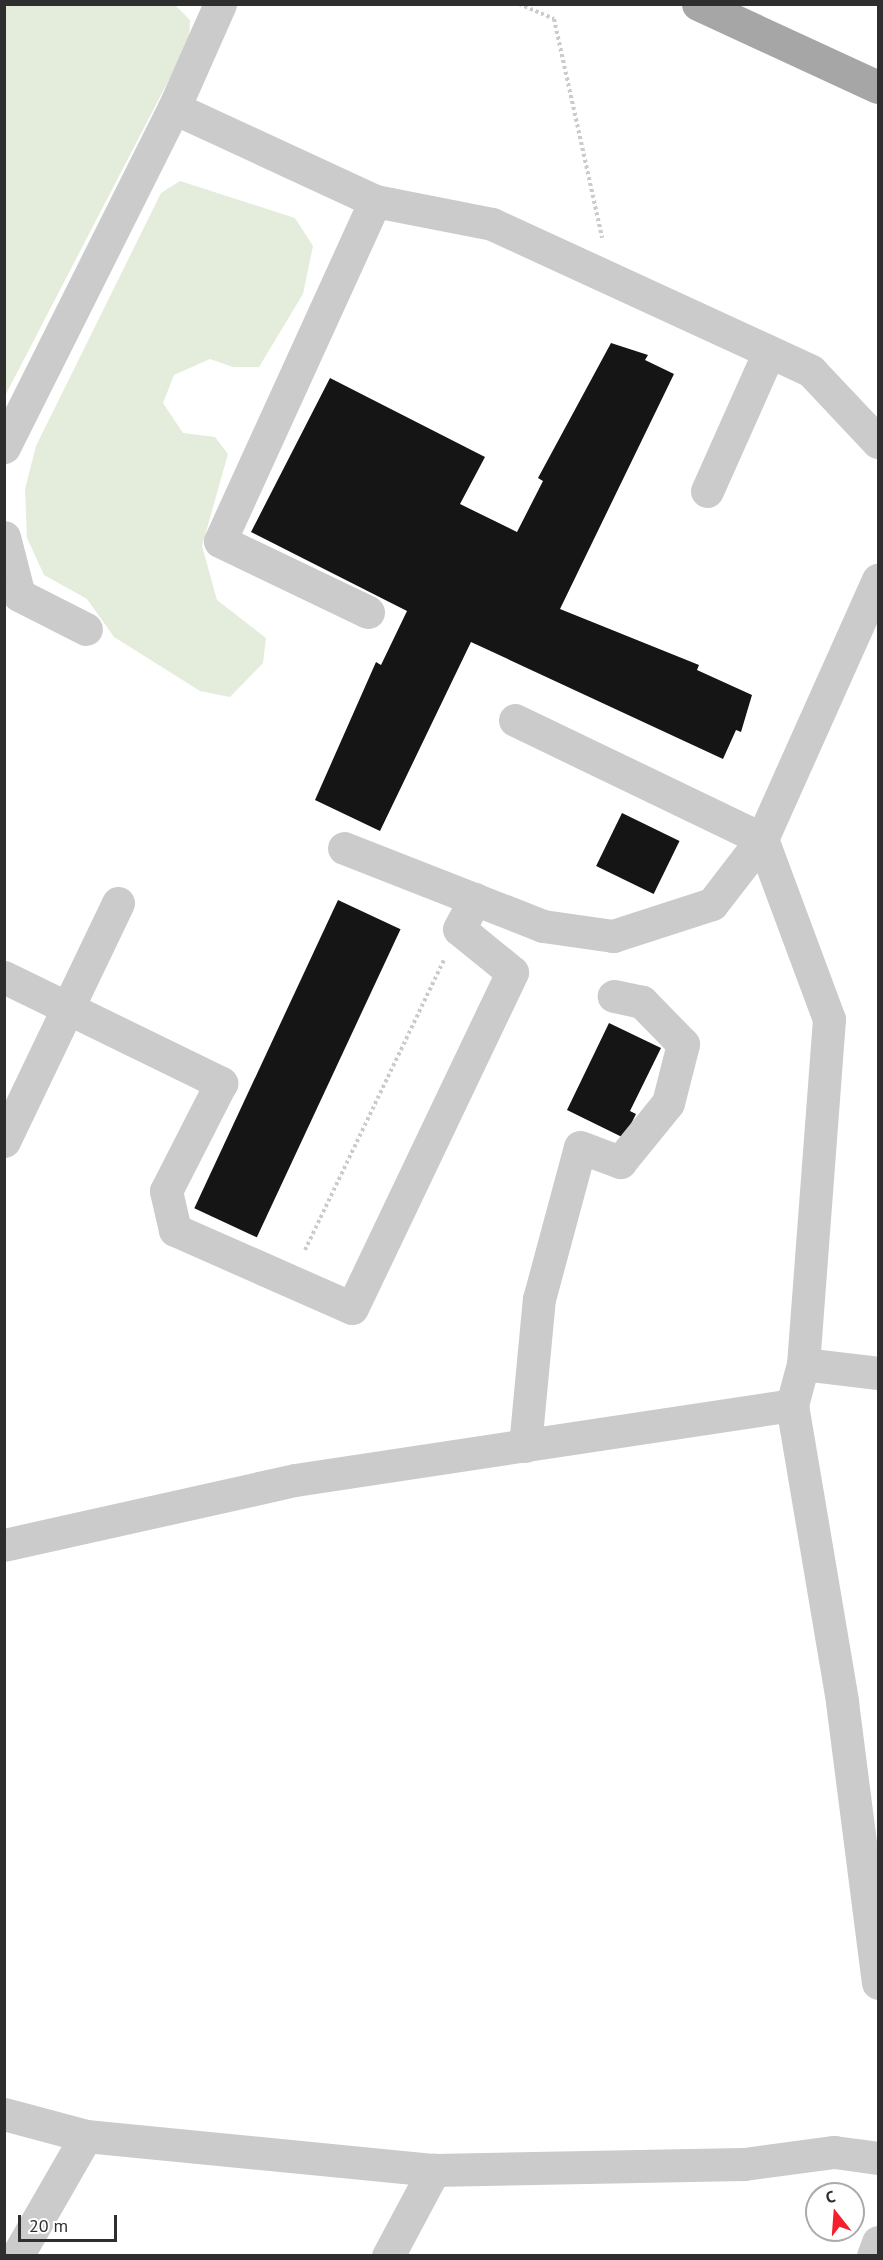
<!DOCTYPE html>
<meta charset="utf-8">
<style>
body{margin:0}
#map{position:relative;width:883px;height:2260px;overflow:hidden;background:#fff;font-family:"PT Sans",sans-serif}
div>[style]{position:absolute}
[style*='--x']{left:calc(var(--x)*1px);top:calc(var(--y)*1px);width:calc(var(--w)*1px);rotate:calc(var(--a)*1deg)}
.green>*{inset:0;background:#e4eddb}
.building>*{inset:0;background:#151515;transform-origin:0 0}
.path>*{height:4px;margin-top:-2px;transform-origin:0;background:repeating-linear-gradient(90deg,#cbcbcb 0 3px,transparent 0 6px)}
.minor>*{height:33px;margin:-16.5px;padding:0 16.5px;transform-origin:16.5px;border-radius:16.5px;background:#cbcbcb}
.major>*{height:33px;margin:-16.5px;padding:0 16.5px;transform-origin:16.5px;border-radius:16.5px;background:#a6a6a6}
span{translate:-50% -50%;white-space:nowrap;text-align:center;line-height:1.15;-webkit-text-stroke:6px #fff;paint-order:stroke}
.frame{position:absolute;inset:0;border:6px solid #2e2e2e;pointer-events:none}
.north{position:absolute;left:805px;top:2182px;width:60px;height:60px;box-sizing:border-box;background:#fff;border:2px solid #ababab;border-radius:50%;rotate:343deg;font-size:16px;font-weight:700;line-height:24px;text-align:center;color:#2e2e2e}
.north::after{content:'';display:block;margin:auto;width:21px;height:27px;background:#f6202d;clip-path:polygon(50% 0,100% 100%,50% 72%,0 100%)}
.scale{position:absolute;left:18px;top:2215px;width:99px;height:27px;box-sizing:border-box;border:3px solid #2e2e2e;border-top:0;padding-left:8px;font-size:18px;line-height:21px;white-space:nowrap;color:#2e2e2e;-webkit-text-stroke:4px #fff;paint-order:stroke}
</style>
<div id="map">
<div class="green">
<div style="clip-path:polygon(174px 4px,190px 20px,189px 41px,5px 396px,5px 5px)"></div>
<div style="clip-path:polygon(180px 181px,295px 218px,313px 246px,303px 294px,259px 367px,233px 367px,210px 359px,174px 375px,163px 403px,183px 433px,215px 437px,228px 454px,202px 546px,217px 600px,266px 638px,263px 663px,230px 697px,200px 691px,114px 637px,87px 599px,44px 575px,27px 538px,25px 489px,36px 446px,161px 193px)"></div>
</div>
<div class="building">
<div style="clip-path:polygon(611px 343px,648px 355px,645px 360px,674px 374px,560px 609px,699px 665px,697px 670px,752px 695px,741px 732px,736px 730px,723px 759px,471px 642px,380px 831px,315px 800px,376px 662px,381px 665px,407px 611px,251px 532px,330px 378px,485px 457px,460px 504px,517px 532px,543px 481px,538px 478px)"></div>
<div style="left:622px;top:813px;width:64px;height:59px;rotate:26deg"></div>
<div style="left:338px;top:900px;width:69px;height:340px;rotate:25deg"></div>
<div style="clip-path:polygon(609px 1023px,661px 1048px,630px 1111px,636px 1114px,624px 1138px,567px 1110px)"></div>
</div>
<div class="path">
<div style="--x:519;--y:4;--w:38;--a:23"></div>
<div style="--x:554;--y:19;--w:224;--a:77.6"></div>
<div style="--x:305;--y:1250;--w:322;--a:-64.4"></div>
</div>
<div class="minor">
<div style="--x:220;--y:4;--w:114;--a:113.9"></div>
<div style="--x:174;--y:108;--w:221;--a:24.8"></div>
<div style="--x:375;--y:201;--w:119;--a:11.1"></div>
<div style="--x:492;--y:224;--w:351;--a:24.7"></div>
<div style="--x:811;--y:371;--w:98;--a:46.7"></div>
<div style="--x:4;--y:447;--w:379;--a:-63.4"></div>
<div style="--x:707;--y:491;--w:152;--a:-66"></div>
<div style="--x:4;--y:537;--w:60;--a:75.5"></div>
<div style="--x:19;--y:595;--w:75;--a:26.9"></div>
<div style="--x:368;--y:612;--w:164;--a:-154.4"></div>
<div style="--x:220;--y:541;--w:374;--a:-65.5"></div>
<div style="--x:515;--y:720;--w:274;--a:25.7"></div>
<div style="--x:762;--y:839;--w:192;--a:69.6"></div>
<div style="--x:829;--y:1019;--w:346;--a:94.3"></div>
<div style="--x:803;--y:1364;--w:42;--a:105"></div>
<div style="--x:792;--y:1405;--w:301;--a:80.4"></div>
<div style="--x:842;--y:1702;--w:283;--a:82.7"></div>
<div style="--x:344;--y:848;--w:214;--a:21.4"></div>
<div style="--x:543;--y:926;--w:71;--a:8.1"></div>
<div style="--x:613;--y:936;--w:104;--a:-17.9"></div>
<div style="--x:712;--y:904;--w:82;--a:-52.4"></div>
<div style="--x:762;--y:839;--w:284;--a:-65.9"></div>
<div style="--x:4;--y:977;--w:242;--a:26"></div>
<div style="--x:221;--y:1083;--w:121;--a:117"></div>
<div style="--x:166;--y:1191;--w:40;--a:77"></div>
<div style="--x:175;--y:1230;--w:193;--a:23.8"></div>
<div style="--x:352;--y:1308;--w:372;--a:-64.5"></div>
<div style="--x:512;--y:972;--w:68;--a:-140.9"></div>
<div style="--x:459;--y:929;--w:34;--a:-62"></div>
<div style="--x:4;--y:1141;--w:264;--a:-64.4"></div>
<div style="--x:803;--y:1364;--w:76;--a:6.8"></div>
<div style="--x:525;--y:1446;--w:148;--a:-84.6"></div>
<div style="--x:539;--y:1299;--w:157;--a:-74.9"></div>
<div style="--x:580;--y:1147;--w:43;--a:20.6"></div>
<div style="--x:620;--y:1162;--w:76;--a:-50.9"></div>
<div style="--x:668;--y:1103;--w:61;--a:-75.7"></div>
<div style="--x:683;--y:1044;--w:59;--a:-134.3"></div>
<div style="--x:642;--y:1002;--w:29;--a:-168"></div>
<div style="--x:4;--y:1545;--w:298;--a:-12.6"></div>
<div style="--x:295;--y:1480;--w:503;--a:-8.58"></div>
<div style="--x:4;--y:2114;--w:85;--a:15"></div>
<div style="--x:86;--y:2136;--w:350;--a:5.6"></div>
<div style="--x:434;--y:2170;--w:310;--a:-1.1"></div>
<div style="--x:744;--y:2164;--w:91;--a:-7.6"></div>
<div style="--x:834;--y:2152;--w:44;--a:7.8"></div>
<div style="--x:17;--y:2256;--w:138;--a:-60.1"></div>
<div style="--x:388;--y:2256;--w:98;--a:-61.9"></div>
<div style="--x:873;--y:2256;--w:15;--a:-70"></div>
</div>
<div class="major">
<div style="--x:698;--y:4;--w:198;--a:24.8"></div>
</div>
<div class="frame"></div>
<div class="north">С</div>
<div class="scale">20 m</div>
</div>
